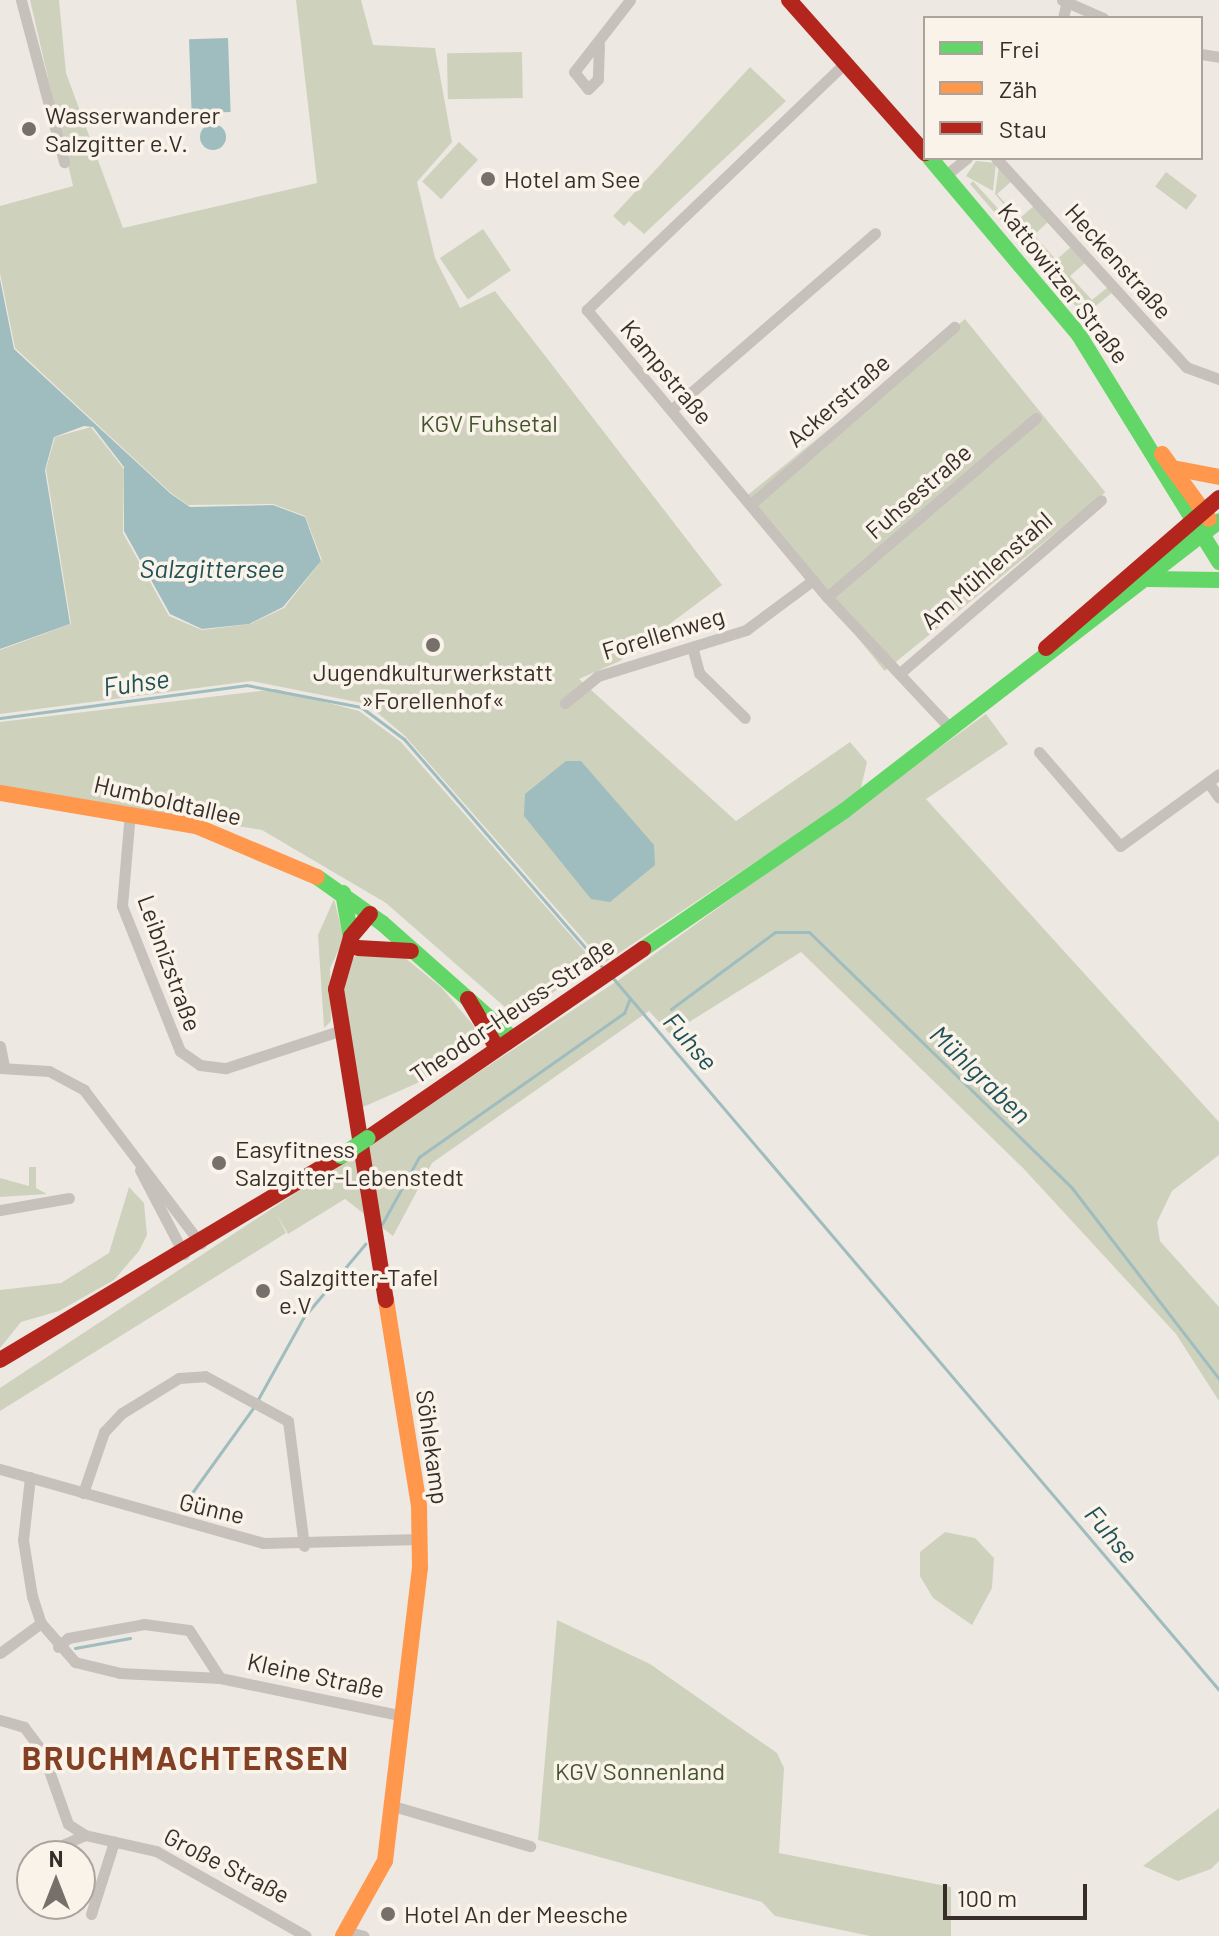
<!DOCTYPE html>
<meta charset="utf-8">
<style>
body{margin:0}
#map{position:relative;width:1219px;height:1936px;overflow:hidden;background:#eee8e2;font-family:Barlow,sans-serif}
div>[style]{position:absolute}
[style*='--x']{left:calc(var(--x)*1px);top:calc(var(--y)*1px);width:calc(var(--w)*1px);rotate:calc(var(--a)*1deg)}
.green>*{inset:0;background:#ced2bd;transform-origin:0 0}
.water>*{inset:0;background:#9fbcbe;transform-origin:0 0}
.round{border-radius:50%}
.stream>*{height:3px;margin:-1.5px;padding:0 1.5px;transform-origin:1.5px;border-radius:1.5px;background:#9fbcbe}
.street>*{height:11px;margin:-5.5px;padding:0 5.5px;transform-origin:5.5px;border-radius:5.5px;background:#c7c1bb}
.fast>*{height:16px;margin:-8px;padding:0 8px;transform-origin:8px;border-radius:8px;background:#63d668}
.slow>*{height:16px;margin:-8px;padding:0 8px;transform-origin:8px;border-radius:8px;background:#ff974d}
.jam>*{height:16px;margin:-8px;padding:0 8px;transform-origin:8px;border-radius:8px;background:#b3261e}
.fast-bridge>*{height:16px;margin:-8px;padding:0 8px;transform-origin:8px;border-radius:8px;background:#63d668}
.dots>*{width:22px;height:22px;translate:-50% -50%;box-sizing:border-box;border:4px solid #f9f3ea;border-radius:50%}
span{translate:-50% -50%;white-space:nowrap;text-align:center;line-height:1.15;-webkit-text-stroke:7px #f9f3ea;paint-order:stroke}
.poi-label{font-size:24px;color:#372e29}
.left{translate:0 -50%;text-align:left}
.street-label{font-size:24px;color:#372e29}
.park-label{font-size:24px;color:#44552e}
.water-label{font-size:26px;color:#205157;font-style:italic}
.district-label{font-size:32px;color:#834025;font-weight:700;letter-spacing:2px}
.legend{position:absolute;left:923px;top:16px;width:280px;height:144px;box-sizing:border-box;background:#f9f3ea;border:2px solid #aba49d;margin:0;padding:10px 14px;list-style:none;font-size:24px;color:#372e29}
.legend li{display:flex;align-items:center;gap:16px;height:40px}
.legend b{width:40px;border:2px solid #aba49d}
.north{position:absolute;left:16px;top:1840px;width:80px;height:80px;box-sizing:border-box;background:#f9f3ea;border:2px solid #aba49d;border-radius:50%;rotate:0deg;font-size:22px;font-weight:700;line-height:32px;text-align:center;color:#372e29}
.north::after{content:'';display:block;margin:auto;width:28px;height:36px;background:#776f6a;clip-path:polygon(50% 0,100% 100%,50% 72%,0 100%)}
.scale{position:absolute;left:943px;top:1884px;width:144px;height:36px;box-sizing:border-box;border:4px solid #372e29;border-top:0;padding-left:10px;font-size:24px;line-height:28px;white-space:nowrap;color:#372e29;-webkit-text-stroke:6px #f9f3ea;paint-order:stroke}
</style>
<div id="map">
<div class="green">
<div style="clip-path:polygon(30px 0,59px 0,66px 73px,123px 228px,317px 183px,296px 0,361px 0,373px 45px,435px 48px,452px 142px,417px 182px,435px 258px,460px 308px,495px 291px,722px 585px,620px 661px,579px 679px,736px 821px,850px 742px,867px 762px,860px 792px,604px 963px,405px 736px,367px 704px,251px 681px,0 714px,0 650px,71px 624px,46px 469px,55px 437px,91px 427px,124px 469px,123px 533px,169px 616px,202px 630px,250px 624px,284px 608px,322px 560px,305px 516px,273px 504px,188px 505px,171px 493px,15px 348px,0 273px,0 206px,73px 186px)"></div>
<div style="left:522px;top:52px;width:46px;height:75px;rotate:89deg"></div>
<div style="clip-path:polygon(750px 67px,786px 101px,644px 234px,629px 221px,624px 226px,613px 216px)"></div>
<div style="left:459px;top:142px;width:26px;height:54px;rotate:43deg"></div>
<div style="clip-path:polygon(976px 161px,996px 163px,993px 191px,966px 176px)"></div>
<div style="clip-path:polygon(999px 165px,1013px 180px,997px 194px,1019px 219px,1035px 205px,1049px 221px,1034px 235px,1056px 260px,1072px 246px,1086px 262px,1070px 276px,1092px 300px,1108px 287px,1113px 292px,1092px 309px,995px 194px)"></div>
<div style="left:1166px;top:172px;width:39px;height:18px;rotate:37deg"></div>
<div style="clip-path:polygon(973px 181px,1086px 306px,1087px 319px,970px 184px)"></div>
<div style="left:483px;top:229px;width:50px;height:52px;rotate:56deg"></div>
<div style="left:965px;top:319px;width:223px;height:284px;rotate:51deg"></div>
<div style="clip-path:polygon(276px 689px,359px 711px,401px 742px,596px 964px,528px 1009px,506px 1008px,386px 903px,262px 830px,0 789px,0 722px)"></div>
<div style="clip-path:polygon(986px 714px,1008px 744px,926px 799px,1219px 1122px,1219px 1155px,1172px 1191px,1157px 1222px,1160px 1241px,1219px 1307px,1219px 1401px,1176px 1334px,1023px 1168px,801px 952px,670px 1034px,649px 1011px,432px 1163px,393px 1236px,345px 1199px,288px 1234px,277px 1215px,286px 1233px,0 1411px,0 1388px,620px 979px)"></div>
<div style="clip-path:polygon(334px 899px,344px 939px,330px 968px,331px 1021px,324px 1028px,318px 935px)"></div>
<div style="clip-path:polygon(358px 953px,399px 953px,442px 988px,478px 1031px,462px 1055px,422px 1081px,363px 1107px,343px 1002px,344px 970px)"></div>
<div style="clip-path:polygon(29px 1167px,36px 1167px,36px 1188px,47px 1194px,0 1197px,0 1178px,29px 1186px)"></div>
<div style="clip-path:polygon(129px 1187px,144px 1203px,147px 1235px,139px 1251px,114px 1280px,59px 1311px,21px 1322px,0 1348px,0 1290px,61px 1283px,109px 1253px)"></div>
<div style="clip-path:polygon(945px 1532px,975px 1538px,994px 1558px,992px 1588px,972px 1625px,933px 1598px,920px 1576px,920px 1552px)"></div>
<div style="clip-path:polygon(557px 1620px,650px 1664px,777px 1753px,784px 1768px,779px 1853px,951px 1887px,951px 1936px,870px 1936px,775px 1916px,762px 1902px,538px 1840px)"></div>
<div style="clip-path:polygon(1219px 1808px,1219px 1861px,1211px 1869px,1178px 1881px,1143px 1866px)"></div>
</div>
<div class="water">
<div style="left:228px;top:38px;width:74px;height:39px;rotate:88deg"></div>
<div class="round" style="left:200px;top:124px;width:26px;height:26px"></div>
<div style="clip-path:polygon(0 279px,14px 349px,171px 494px,190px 507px,273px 505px,305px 517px,321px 561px,283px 607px,249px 624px,202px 629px,170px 614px,124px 531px,124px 467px,93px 427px,84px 426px,54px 437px,45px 470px,70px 624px,0 649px)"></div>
<div style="clip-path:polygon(566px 761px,581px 761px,654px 845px,655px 865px,610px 902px,591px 899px,524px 816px,525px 794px)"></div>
</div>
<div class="stream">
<div style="--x:0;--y:718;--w:248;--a:-7.6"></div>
<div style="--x:246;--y:685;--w:117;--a:10.8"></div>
<div style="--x:361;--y:707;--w:54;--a:36.7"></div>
<div style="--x:404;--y:739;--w:305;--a:49"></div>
<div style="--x:612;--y:977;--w:936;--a:49.59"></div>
<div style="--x:671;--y:1009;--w:129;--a:-36.5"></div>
<div style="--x:775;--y:932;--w:34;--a:0"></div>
<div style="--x:809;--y:932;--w:367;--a:44.2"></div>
<div style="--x:1072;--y:1188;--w:241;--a:52.4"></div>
<div style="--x:382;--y:1224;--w:77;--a:-61.1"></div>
<div style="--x:419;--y:1157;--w:251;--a:-35.1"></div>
<div style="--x:624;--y:1013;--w:16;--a:-68"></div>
<div style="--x:257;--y:1401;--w:95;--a:-61"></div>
<div style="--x:303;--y:1318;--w:97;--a:-50"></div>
<div style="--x:181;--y:1508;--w:123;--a:-54.2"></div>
<div style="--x:75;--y:1648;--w:56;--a:-10.3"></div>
</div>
<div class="street">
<div style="--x:21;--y:0;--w:168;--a:75.1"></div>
<div style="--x:1062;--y:0;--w:45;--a:23.7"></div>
<div style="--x:1063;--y:18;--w:18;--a:-77"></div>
<div style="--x:599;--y:45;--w:34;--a:92"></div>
<div style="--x:598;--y:79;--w:14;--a:135"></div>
<div style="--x:588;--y:89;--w:22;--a:-129"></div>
<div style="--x:574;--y:72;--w:91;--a:-52.1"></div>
<div style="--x:1201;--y:54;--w:18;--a:9"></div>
<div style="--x:844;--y:64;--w:356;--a:136.3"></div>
<div style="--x:587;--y:310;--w:374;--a:50.1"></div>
<div style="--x:827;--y:597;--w:180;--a:46.8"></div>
<div style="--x:996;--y:158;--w:282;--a:47.7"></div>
<div style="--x:1186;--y:367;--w:35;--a:20"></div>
<div style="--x:946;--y:175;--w:27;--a:-39"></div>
<div style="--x:671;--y:410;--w:270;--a:-40.9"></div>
<div style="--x:750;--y:505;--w:271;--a:-41.1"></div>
<div style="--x:827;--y:597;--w:275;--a:-40.6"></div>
<div style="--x:693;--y:650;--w:24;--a:75"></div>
<div style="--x:699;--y:673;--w:64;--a:44.4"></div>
<div style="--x:900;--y:673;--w:265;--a:-40.7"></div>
<div style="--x:565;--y:703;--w:43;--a:-39.3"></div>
<div style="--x:598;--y:676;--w:155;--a:-17.3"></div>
<div style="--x:746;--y:630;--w:84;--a:-36.7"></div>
<div style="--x:1039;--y:752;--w:124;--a:49.2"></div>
<div style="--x:1120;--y:846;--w:122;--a:-36"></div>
<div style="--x:1208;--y:782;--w:19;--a:55"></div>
<div style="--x:130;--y:812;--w:94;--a:94.9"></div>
<div style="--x:122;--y:906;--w:156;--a:68.2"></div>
<div style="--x:180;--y:1051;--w:24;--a:35"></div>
<div style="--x:200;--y:1065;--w:26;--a:7"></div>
<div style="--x:226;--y:1068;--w:122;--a:-18.1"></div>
<div style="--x:0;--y:1046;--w:21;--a:79"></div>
<div style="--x:0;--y:1068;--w:49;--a:3.5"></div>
<div style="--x:49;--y:1071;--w:40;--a:28"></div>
<div style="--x:84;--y:1090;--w:193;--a:52.8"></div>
<div style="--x:140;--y:1170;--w:95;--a:62.4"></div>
<div style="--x:0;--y:1210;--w:70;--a:-9.9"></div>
<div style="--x:0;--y:1469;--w:273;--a:15.7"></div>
<div style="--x:263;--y:1543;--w:157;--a:-1.5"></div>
<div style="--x:30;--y:1477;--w:63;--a:96.3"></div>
<div style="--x:23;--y:1540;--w:57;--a:80.9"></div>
<div style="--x:32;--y:1596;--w:28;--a:72"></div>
<div style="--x:41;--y:1623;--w:52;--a:48.9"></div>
<div style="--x:75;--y:1662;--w:46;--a:13.7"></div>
<div style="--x:120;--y:1673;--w:100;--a:2.9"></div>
<div style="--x:220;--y:1678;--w:188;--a:11.7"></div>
<div style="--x:83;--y:1493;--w:65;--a:-71"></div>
<div style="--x:104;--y:1432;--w:26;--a:-47"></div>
<div style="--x:122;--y:1413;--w:67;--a:-31.6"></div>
<div style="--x:179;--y:1378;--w:26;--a:-4"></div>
<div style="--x:205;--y:1376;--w:94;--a:28.5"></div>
<div style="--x:288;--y:1421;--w:126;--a:82.7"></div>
<div style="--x:58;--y:1647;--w:13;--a:-42"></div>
<div style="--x:68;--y:1638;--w:77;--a:-10.4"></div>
<div style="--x:144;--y:1624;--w:45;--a:7.6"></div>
<div style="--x:189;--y:1630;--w:57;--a:57.1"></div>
<div style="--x:0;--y:1653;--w:51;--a:-36.2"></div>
<div style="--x:0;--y:1720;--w:25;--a:16"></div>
<div style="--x:24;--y:1727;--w:30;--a:53"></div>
<div style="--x:42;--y:1751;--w:77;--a:70.4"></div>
<div style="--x:68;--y:1824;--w:20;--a:33"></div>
<div style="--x:85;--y:1835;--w:73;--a:12.7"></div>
<div style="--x:156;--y:1851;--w:172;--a:29.5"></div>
<div style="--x:393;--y:1806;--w:143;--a:16.3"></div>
<div style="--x:37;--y:1856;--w:52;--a:-23.6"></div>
<div style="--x:26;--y:1874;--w:11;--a:-56"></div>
<div style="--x:91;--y:1914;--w:76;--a:-72.3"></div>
<div style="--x:348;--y:1932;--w:16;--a:14"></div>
</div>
<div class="fast">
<div style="--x:930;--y:158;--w:231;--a:49.9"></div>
<div style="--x:1079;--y:335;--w:267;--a:58.3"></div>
<div style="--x:1148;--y:579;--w:71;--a:0.8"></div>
<div style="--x:317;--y:877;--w:80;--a:35.3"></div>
<div style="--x:382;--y:923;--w:174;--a:41.5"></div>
<div style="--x:343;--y:893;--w:45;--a:79.7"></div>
<div style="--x:643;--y:949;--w:244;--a:-34.5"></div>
<div style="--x:844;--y:811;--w:474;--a:-37.7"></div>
</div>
<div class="slow">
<div style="--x:1162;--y:454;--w:80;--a:54.1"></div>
<div style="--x:1178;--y:469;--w:42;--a:11"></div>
<div style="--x:0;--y:793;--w:199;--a:9.6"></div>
<div style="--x:196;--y:826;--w:131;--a:22.9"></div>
<div style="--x:343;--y:1936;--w:86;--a:-60.8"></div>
<div style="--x:385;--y:1861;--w:295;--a:-83.2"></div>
<div style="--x:420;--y:1568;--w:62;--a:-90.9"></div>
<div style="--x:419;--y:1506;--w:209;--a:-99.1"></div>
</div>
<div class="jam">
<div style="--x:789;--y:0;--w:205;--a:48.4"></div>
<div style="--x:1046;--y:648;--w:229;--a:-40.9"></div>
<div style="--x:370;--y:914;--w:30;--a:130"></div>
<div style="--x:351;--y:937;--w:54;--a:106.1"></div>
<div style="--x:336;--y:989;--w:315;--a:80.9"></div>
<div style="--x:358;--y:948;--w:53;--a:3.2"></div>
<div style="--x:468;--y:999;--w:57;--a:59.4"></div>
<div style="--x:368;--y:1138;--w:334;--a:-34.5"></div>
<div style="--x:0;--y:1360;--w:397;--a:-30.9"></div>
</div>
<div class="fast-bridge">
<div style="--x:341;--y:1156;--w:32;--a:-34"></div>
</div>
<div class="dots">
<div style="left:29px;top:129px;background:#776f6a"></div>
<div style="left:488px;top:179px;background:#776f6a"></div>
<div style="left:433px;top:645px;background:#776f6a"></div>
<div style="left:219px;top:1163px;background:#776f6a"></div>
<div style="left:263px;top:1291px;background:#776f6a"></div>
<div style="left:388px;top:1914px;background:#776f6a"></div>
</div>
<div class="poi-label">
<span class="left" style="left:45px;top:129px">Wasserwanderer<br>Salzgitter e.V.</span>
<span class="left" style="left:504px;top:179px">Hotel am See</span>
<span style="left:433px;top:686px">Jugendkulturwerkstatt<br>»Forellenhof«</span>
<span class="left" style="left:235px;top:1163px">Easyfitness<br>Salzgitter-Lebenstedt</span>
<span class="left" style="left:279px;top:1291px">Salzgitter-Tafel<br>e.V</span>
<span class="left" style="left:404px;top:1914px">Hotel An der Meesche</span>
</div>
<div class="street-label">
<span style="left:1119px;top:261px;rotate:48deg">Heckenstraße</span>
<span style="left:1064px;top:283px;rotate:52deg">Kattowitzer Straße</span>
<span style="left:667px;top:372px;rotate:50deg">Kampstraße</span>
<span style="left:838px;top:400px;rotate:-41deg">Ackerstraße</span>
<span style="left:918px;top:491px;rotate:-41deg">Fuhsestraße</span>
<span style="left:986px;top:570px;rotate:-41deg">Am Mühlenstahl</span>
<span style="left:663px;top:633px;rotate:-17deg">Forellenweg</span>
<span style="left:168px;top:800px;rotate:13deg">Humboldtallee</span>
<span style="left:170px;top:963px;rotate:70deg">Leibnizstraße</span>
<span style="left:512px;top:1010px;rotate:-34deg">Theodor-Heuss-Straße</span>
<span style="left:433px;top:1447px;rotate:82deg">Söhlekamp</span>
<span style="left:212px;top:1508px;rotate:13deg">Günne</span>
<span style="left:316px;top:1675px;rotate:12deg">Kleine Straße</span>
<span style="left:227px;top:1865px;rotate:27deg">Große Straße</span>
</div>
<div class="park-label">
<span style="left:489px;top:423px">KGV Fuhsetal</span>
<span style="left:640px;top:1771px">KGV Sonnenland</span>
</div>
<div class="water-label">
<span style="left:212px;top:568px">Salzgittersee</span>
<span style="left:136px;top:682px;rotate:-8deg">Fuhse</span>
<span style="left:691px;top:1041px;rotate:49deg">Fuhse</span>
<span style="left:981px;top:1074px;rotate:44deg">Mühlgraben</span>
<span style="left:1112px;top:1534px;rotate:50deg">Fuhse</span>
</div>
<div class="district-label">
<span style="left:186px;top:1757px">BRUCHMACHTERSEN</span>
</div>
<ul class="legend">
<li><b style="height:10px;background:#63d668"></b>Frei</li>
<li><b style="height:10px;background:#ff974d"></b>Zäh</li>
<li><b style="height:10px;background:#b3261e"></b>Stau</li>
</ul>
<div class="north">N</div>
<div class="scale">100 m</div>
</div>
